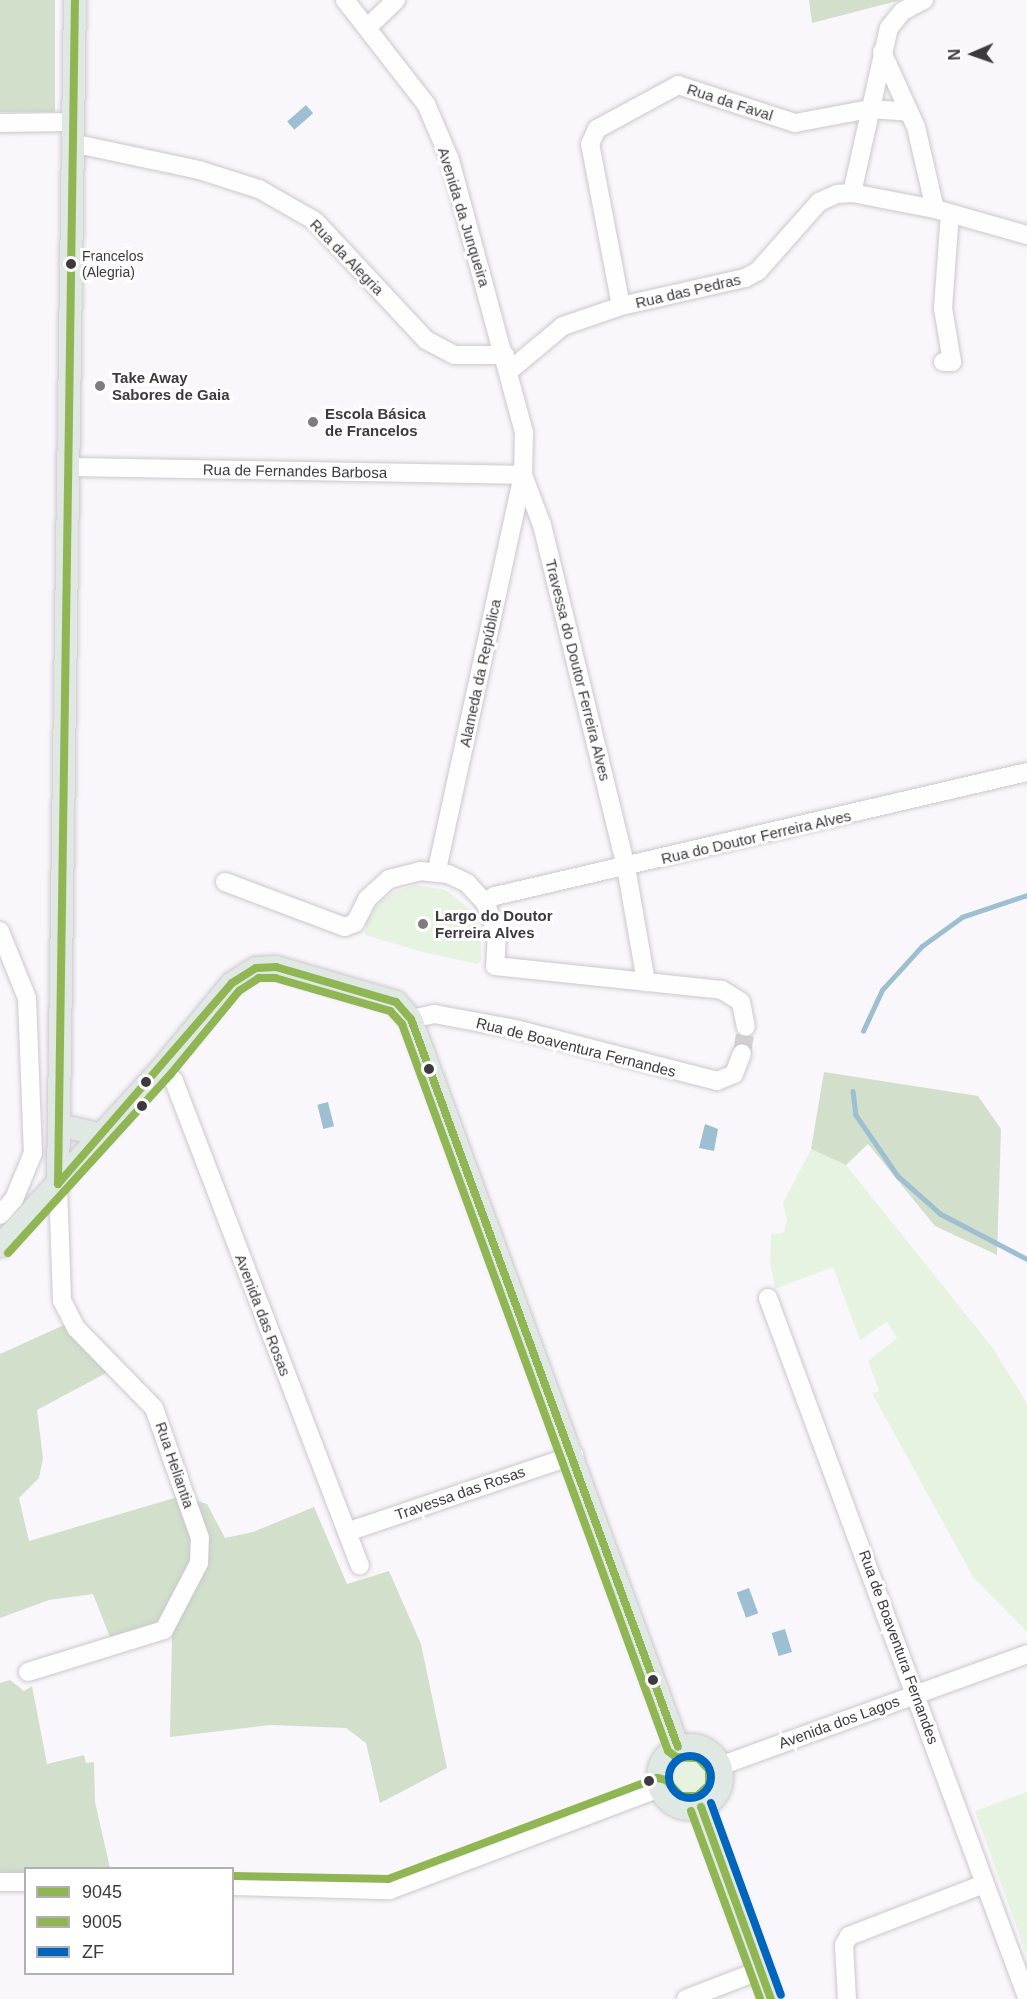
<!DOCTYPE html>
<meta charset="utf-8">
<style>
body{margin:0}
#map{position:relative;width:1027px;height:1999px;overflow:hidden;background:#faf7fc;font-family:Helvetica,sans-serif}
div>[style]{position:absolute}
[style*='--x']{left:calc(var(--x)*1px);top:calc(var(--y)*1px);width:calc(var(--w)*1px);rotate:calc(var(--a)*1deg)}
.green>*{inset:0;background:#e7f3e1}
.round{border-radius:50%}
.forest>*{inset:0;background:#d1dfcb;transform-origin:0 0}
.water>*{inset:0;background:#9ebfd1;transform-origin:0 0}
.stream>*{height:4.5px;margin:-2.25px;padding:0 2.25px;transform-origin:2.25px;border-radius:2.25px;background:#9ebfd1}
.minor-tunnel>*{height:18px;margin-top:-9px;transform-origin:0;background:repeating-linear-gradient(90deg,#d4d1d6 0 18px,transparent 0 27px)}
.roads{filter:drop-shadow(0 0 2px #cbc8cd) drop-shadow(0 0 2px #cbc8cd)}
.minor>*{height:18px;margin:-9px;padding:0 9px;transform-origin:9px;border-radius:9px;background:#fefeff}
.major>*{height:22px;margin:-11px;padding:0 11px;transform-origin:11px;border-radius:11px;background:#e0e8e3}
.major>.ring{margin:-11px;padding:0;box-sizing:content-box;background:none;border:22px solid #e0e8e3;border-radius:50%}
.bus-1>*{height:8px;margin:-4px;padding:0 4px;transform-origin:4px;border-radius:4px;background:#8fb653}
.bus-2>*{height:8px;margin:-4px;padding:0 4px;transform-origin:4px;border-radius:4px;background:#8fb653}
.bus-3>*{height:8px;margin:-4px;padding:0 4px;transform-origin:4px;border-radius:4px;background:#0065bd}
.bus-3>.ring{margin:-4px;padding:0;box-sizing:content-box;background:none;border:8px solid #0065bd;border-radius:50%}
.dots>*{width:16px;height:16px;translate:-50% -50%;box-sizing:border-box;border:3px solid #fff;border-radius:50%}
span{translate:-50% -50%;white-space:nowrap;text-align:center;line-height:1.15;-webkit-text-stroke:6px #fff;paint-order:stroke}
.bus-label{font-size:14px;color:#3d3a3f}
.left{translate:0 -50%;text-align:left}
.street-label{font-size:15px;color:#3d3a3f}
.poi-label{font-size:15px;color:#3d3a3f;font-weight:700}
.legend{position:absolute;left:24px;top:1867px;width:210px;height:108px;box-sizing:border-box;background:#fff;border:2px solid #b1b0b2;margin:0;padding:8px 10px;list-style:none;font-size:18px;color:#3d3a3f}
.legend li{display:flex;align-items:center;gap:12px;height:30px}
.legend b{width:30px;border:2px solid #b1b0b2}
.north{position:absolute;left:943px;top:24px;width:60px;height:60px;-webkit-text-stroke:4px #fff;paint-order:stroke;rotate:268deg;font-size:16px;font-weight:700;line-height:24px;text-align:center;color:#3d3a3f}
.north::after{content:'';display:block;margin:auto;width:21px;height:27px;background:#3d3a3f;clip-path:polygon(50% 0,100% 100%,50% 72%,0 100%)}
</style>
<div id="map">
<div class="green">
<div style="clip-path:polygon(415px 885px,446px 890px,471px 910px,481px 929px,481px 961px,477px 964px,422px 952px,365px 935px,367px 920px,379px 903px,396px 891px)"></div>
<div style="clip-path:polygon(811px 1149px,846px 1165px,992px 1347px,1027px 1403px,1027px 1632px,973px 1577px,872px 1393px,879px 1391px,868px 1361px,897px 1338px,887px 1322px,860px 1340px,833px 1267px,775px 1289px,770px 1261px,771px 1234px,783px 1233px,787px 1220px,783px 1203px)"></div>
<div class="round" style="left:673px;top:1757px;width:36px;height:36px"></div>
<div style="clip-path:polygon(1027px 1792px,1027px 1956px,975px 1811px)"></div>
</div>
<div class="forest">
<div style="left:0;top:0;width:55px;height:112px"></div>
<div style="clip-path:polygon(809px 0,901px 0,812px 23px)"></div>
<div style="clip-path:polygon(824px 1072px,978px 1096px,1001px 1129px,997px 1255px,935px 1226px,868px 1144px,846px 1165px,811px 1149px)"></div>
<div style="clip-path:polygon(73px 1321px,108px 1372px,37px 1410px,43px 1458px,39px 1478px,19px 1498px,29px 1541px,181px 1496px,207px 1504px,225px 1538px,253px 1532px,314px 1507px,347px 1584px,389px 1571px,421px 1644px,447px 1768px,380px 1803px,366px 1743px,346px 1728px,271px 1725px,170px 1737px,172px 1636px,115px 1650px,93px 1594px,49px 1600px,0 1618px,0 1354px)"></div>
<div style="clip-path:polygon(10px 1680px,24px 1691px,32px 1686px,47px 1764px,84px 1755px,86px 1763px,94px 1762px,95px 1802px,110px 1868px,26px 1868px,25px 1875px,0 1875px,0 1683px)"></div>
</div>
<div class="water">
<div style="left:306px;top:105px;width:11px;height:25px;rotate:49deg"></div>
<div style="left:328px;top:1102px;width:25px;height:11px;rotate:76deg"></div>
<div style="clip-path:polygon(705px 1124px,718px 1129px,714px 1151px,699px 1148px)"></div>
<div style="left:749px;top:1588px;width:27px;height:13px;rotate:70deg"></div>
<div style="left:785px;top:1629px;width:24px;height:14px;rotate:73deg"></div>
</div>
<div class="stream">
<div style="--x:863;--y:1031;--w:45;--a:-65.1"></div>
<div style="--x:882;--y:990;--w:59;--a:-47.7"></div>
<div style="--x:922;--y:946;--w:49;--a:-35.9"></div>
<div style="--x:962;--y:917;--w:69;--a:-18.7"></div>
<div style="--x:853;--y:1091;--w:24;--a:83"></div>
<div style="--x:856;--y:1115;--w:74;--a:55.5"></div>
<div style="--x:898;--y:1176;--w:57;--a:41.5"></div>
<div style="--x:941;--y:1214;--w:97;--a:27.6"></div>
</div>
<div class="minor-tunnel">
<div style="--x:742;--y:1053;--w:26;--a:-81"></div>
</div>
<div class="roads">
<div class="minor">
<div style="--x:345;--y:0;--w:132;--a:52.1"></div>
<div style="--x:426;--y:104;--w:61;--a:66.8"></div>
<div style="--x:450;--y:160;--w:282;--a:74.8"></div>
<div style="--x:524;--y:432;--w:43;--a:91.3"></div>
<div style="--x:523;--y:475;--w:405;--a:102.3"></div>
<div style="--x:368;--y:27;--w:39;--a:-44"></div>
<div style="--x:882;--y:52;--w:82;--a:65.6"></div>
<div style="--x:916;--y:127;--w:84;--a:77"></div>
<div style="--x:0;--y:123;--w:73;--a:-0.8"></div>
<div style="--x:72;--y:143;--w:130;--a:12"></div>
<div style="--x:199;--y:170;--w:63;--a:17.6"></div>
<div style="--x:259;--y:189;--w:64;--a:29.7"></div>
<div style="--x:315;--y:221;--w:163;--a:47"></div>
<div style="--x:426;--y:340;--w:32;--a:28"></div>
<div style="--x:454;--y:355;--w:51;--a:0"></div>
<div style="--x:852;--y:193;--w:169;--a:-77.4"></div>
<div style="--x:889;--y:28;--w:22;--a:-51"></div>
<div style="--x:903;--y:11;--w:24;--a:-28"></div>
<div style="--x:621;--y:306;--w:165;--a:-100.8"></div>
<div style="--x:590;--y:144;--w:17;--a:-65"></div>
<div style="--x:597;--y:129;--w:92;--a:-28.5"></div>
<div style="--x:678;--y:85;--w:123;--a:18"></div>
<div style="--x:795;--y:123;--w:76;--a:-10.6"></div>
<div style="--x:870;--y:109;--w:39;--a:4"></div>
<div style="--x:943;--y:362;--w:9;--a:0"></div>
<div style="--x:952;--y:362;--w:55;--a:-99.5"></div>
<div style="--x:943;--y:308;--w:95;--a:-85.8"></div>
<div style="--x:509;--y:371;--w:70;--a:-39.8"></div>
<div style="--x:563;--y:326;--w:61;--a:-19"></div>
<div style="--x:621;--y:306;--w:127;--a:-12.7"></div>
<div style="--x:745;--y:278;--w:15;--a:-28"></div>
<div style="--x:758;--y:271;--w:92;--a:-48.5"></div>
<div style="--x:819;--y:202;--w:20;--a:-24"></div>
<div style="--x:837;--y:194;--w:15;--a:-4"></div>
<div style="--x:852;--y:193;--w:85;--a:10.9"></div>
<div style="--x:935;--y:209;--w:96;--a:15.8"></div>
<div style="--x:67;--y:467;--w:456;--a:1"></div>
<div style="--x:523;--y:475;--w:53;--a:69.2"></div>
<div style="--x:542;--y:525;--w:352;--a:76.2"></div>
<div style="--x:626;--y:867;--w:117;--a:80.1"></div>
<div style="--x:225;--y:882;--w:128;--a:20.6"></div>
<div style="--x:345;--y:927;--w:11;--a:-22"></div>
<div style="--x:355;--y:923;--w:27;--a:-63"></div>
<div style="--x:367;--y:899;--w:30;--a:-42"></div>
<div style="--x:389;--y:879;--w:32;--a:-14"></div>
<div style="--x:420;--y:871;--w:28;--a:6"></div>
<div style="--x:448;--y:874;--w:21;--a:25"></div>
<div style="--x:467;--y:883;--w:26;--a:47"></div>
<div style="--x:485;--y:902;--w:33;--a:69"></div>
<div style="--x:497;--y:933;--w:33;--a:93"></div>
<div style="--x:495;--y:966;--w:228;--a:6"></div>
<div style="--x:722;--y:990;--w:22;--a:32"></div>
<div style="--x:741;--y:1002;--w:25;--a:79"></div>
<div style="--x:485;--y:902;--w:12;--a:-31"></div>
<div style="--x:495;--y:896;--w:546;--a:-13.12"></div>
<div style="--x:0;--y:931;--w:72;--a:68.1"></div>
<div style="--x:27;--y:998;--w:155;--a:87.8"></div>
<div style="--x:33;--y:1153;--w:50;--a:112.4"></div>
<div style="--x:14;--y:1199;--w:21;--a:131"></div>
<div style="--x:411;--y:1019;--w:24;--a:-12"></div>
<div style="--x:434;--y:1014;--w:82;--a:10.5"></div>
<div style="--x:515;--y:1029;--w:209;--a:14.4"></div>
<div style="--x:717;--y:1081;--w:18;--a:-22"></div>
<div style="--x:734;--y:1074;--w:22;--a:-69"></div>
<div style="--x:162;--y:1068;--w:18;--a:47"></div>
<div style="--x:174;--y:1081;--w:519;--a:69.02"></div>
<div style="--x:768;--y:1298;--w:745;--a:69.67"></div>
<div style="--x:347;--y:1532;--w:240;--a:-18.7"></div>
<div style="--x:28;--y:1672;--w:142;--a:-17.2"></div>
<div style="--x:164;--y:1630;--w:76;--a:-62.4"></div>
<div style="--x:199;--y:1563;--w:25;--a:-88"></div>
<div style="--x:200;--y:1538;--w:138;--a:-109.5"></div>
<div style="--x:154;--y:1408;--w:112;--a:-134.3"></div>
<div style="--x:76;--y:1328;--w:31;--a:-117"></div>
<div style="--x:62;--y:1300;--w:116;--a:-92"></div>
<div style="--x:720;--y:1766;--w:327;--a:-20"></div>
<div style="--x:0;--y:1882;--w:26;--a:0"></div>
<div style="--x:232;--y:1886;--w:158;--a:1.5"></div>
<div style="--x:390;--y:1890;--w:289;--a:-20.7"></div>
<div style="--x:686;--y:1999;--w:80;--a:-21.1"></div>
<div style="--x:847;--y:1999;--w:54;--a:-93.2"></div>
<div style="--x:844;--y:1945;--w:10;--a:-61"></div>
<div style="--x:849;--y:1936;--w:145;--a:-21.1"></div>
</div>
<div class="major">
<div style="--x:59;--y:1125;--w:44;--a:13.1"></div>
<div style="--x:58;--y:1184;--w:1184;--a:-89.18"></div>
<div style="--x:0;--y:1246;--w:241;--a:-47.7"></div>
<div style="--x:162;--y:1068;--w:110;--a:-50.5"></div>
<div style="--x:232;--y:983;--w:28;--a:-32"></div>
<div style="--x:256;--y:968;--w:20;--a:-3"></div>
<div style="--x:276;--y:967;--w:125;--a:16.3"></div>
<div style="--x:396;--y:1002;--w:23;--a:49"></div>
<div style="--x:411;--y:1019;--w:775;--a:69.86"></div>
<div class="ring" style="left:658px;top:1745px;width:42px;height:42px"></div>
<div style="--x:701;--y:1807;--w:204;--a:70"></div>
</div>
</div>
<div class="bus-1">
<div style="--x:58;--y:1184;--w:266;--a:-49.1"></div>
<div style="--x:232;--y:983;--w:28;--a:-32"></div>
<div style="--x:256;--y:968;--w:20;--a:-3"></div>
<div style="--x:276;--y:967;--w:125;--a:16.3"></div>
<div style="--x:396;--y:1002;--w:23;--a:49"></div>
<div style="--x:411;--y:1019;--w:775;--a:69.86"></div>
<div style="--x:58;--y:1184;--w:1184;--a:-89.18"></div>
<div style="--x:701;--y:1807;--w:204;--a:70"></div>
</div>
<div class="bus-2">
<div style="--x:8;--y:1253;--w:241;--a:-47.7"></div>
<div style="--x:170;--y:1075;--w:109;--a:-50.6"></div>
<div style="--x:239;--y:991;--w:24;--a:-33"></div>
<div style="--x:259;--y:978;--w:16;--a:0"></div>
<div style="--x:275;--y:978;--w:120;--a:16"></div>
<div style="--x:390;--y:1011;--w:18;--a:47"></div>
<div style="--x:402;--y:1024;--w:774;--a:69.9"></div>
<div style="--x:668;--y:1751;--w:10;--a:37"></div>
<div style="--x:676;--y:1757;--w:22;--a:3"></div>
<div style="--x:698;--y:1758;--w:16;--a:47"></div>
<div style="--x:709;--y:1770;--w:15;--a:90"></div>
<div style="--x:709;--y:1785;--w:16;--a:137"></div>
<div style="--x:697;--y:1796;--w:16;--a:180"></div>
<div style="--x:681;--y:1796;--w:22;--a:-133"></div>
<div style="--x:666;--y:1780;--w:9;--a:-167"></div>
<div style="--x:657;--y:1778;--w:287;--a:159.4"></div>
<div style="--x:388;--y:1879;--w:156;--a:-178.9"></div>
<div style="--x:691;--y:1811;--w:200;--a:69.8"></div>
</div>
<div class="bus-3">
<div class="ring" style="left:669px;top:1756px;width:34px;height:34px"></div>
<div style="--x:711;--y:1803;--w:204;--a:70"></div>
</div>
<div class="dots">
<div style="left:71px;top:264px;background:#3d3a3f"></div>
<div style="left:100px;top:386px;background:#7f7c81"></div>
<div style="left:313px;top:422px;background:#7f7c81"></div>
<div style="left:423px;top:924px;background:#7f7c81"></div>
<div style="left:429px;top:1069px;background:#3d3a3f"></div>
<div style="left:146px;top:1082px;background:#3d3a3f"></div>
<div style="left:142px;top:1106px;background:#3d3a3f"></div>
<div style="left:653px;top:1680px;background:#3d3a3f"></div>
<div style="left:649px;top:1781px;background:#3d3a3f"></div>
</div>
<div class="bus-label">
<span class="left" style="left:82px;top:264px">Francelos<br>(Alegria)</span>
</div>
<div class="street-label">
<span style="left:730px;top:102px;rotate:18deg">Rua da Faval</span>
<span style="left:464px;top:217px;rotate:73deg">Avenida da Junqueira</span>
<span style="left:347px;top:257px;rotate:46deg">Rua da Alegria</span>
<span style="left:688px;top:291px;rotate:-13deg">Rua das Pedras</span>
<span style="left:295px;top:471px;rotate:1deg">Rua de Fernandes Barbosa</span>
<span style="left:578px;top:670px;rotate:76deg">Travessa do Doutor Ferreira Alves</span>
<span style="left:480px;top:673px;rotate:-78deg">Alameda da República</span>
<span style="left:756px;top:837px;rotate:-13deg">Rua do Doutor Ferreira Alves</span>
<span style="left:576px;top:1047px;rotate:14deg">Rua de Boaventura Fernandes</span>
<span style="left:263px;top:1315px;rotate:69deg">Avenida das Rosas</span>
<span style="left:175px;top:1465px;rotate:71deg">Rua Heliantia</span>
<span style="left:460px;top:1493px;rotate:-19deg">Travessa das Rosas</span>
<span style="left:899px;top:1647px;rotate:70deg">Rua de Boaventura Fernandes</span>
<span style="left:839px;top:1722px;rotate:-20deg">Avenida dos Lagos</span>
</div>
<div class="poi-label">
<span class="left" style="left:112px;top:386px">Take Away<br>Sabores de Gaia</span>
<span class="left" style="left:325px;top:422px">Escola Básica<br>de Francelos</span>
<span class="left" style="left:435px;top:924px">Largo do Doutor<br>Ferreira Alves</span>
</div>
<ul class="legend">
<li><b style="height:8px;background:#8fb653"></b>9045</li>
<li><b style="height:8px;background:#8fb653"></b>9005</li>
<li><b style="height:8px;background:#0065bd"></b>ZF</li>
</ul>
<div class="north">N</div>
</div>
